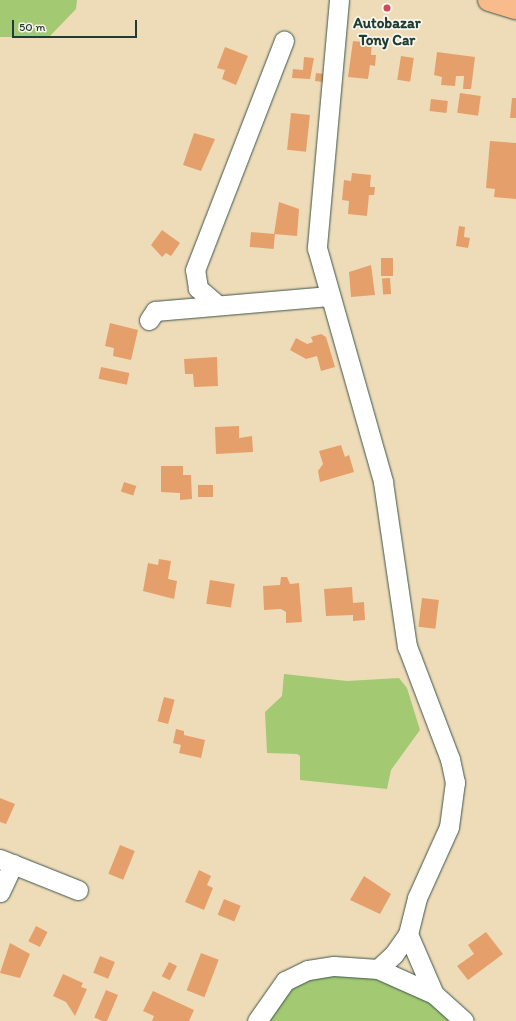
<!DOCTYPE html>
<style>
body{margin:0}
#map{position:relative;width:516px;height:1021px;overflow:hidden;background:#eedcb9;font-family:Itim,sans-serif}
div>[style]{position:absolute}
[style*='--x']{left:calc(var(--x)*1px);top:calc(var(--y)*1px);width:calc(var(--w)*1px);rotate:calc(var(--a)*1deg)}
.green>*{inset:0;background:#a3c973}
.building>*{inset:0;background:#e59f6b;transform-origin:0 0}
.roads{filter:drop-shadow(0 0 1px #3e5548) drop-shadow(0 0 1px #3e5548)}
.minor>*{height:19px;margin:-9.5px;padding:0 9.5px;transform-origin:9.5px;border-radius:9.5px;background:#fff}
.major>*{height:22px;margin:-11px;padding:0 11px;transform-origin:11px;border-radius:11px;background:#fabb8c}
.dots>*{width:11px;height:11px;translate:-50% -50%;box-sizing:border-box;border:2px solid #fbf7ec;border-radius:50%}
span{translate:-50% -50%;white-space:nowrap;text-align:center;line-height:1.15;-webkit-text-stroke:3.5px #fbf7ec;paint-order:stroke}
.poi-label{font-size:15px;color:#1f3d34;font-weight:700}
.scale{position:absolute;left:12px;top:20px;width:125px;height:18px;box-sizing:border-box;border:2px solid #1f3d34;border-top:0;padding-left:5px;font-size:12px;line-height:14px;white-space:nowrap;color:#1f3d34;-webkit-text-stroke:3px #fbf7ec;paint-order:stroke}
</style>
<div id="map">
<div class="green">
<div style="clip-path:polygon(0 0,77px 0,76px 9px,49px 37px,0 37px)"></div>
<div style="clip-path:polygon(284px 674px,347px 681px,399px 678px,407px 688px,420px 730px,391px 770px,387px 789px,300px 780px,300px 756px,297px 754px,267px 753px,265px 712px,282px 696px)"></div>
<div style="clip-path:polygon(317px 975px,370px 976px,422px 996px,452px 1021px,265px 1021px,294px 987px)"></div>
</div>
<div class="building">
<div style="clip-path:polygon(353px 41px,372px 43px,371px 55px,376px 55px,375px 66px,370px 65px,368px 79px,348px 77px)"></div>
<div style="clip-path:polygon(225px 47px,248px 56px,236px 85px,222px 79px,225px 70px,217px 68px)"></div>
<div style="clip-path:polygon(437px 52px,475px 57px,471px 89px,463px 89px,464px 76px,456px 76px,455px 86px,441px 85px,442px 77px,434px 75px)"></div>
<div style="left:401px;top:56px;width:13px;height:24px;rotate:9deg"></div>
<div style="clip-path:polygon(304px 57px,314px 58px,310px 79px,292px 78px,293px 69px,303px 70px)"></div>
<div style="left:316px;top:73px;width:8px;height:8px;rotate:7deg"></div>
<div style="left:460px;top:93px;width:21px;height:20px;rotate:8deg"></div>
<div style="clip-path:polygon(512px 98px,516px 98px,516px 118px,510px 118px)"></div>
<div style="left:431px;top:99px;width:17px;height:12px;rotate:7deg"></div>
<div style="left:291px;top:113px;width:19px;height:37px;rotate:6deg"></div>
<div style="clip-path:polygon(194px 133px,215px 139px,201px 171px,183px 165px)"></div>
<div style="clip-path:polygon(490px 141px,516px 143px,516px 199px,494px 197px,495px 189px,486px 188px)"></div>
<div style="clip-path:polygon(352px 173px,371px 175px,370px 187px,375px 187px,374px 195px,369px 195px,367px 216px,348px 214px,349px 201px,342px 200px,344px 180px,351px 181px)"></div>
<div style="clip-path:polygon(279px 202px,299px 209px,297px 236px,274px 234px)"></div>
<div style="clip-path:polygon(459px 226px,465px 227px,464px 237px,470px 238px,468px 248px,456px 246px)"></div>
<div style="clip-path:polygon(162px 230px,180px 243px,171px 256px,166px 253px,162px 257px,151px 245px)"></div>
<div style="left:251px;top:232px;width:24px;height:15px;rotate:5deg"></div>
<div style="left:381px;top:258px;width:12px;height:18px"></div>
<div style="clip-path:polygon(371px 265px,375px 295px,351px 297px,349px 272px)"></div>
<div style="left:390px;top:278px;width:16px;height:8px;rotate:86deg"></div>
<div style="clip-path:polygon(110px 323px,138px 330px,131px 360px,113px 356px,114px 348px,105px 346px)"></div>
<div style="clip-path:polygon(321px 334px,326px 337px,335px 367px,321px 371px,317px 356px,306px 359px,290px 350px,296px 338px,307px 344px,313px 342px,311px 337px)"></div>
<div style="clip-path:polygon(217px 357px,218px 386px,194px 387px,193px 374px,185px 374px,184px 359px)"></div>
<div style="left:101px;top:367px;width:29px;height:12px;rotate:12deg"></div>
<div style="clip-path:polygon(239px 426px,239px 438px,252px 436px,253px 452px,216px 454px,215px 427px)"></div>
<div style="clip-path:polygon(341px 445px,345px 457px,349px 455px,354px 472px,320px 482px,318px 471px,323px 464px,319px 451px)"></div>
<div style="clip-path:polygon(161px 466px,183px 466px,183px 475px,191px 475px,192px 499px,180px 500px,180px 493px,161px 492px)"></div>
<div style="left:124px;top:482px;width:13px;height:10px;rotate:18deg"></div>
<div style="left:198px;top:485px;width:15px;height:12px"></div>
<div style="clip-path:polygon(159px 559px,171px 561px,168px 579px,177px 581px,174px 599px,143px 591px,148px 563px,158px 565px)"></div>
<div style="clip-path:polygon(281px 577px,287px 577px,290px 584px,299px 583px,302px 622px,286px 623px,286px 612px,281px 609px,264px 610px,263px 586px,280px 585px)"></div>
<div style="left:210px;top:580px;width:25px;height:24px;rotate:9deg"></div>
<div style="clip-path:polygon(352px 587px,353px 603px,364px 602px,365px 620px,353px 621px,353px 615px,326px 616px,324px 589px)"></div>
<div style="left:422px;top:598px;width:17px;height:29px;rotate:7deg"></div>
<div style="left:164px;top:697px;width:11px;height:25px;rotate:15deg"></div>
<div style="clip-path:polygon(176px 729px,184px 731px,184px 735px,205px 740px,201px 758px,179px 753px,181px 745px,173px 743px)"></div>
<div style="clip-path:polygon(0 798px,15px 804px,6px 824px,0 822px)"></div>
<div style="left:120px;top:845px;width:16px;height:31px;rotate:22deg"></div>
<div style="clip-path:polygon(199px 870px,211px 876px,207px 885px,213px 888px,204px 910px,185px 902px)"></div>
<div style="clip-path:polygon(364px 876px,391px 894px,380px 914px,350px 900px)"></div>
<div style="left:224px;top:899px;width:18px;height:17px;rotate:22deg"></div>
<div style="left:36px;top:926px;width:13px;height:17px;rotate:27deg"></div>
<div style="clip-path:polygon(486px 932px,503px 954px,468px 980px,457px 966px,474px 954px,468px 945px)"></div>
<div style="clip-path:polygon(10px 943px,30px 954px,20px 978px,0 973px)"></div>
<div style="left:201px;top:953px;width:19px;height:40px;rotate:21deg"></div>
<div style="left:100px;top:956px;width:16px;height:18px;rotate:22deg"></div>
<div style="left:169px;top:962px;width:9px;height:16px;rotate:27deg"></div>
<div style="clip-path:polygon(63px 974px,83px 983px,81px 987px,87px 989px,75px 1016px,66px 1002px,53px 996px)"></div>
<div style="left:106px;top:990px;width:13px;height:30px;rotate:23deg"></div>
<div style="clip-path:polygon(153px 991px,194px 1010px,189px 1021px,152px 1021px,154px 1016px,143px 1011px)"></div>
</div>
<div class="roads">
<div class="minor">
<div style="--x:339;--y:0;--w:249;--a:95.1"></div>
<div style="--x:317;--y:248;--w:243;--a:74.2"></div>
<div style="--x:383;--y:482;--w:166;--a:81.7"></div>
<div style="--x:407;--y:646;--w:121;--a:69.2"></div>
<div style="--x:450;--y:759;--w:24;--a:78"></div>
<div style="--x:455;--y:782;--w:45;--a:97.6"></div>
<div style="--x:449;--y:827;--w:78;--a:114.3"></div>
<div style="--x:417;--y:898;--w:37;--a:104"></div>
<div style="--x:408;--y:934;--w:65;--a:66.6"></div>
<div style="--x:215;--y:303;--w:23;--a:-139"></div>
<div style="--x:198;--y:288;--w:18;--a:-99"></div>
<div style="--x:195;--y:270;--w:246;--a:-68.8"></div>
<div style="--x:149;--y:320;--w:11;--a:-56"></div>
<div style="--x:155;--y:311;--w:175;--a:-4.9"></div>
<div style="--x:0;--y:859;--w:84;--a:21.7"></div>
<div style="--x:0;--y:892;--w:31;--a:-65"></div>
<div style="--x:378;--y:969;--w:22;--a:-43"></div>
<div style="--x:394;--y:954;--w:24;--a:-55"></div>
<div style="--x:257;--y:1021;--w:49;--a:-55"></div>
<div style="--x:285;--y:981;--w:25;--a:-26"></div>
<div style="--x:308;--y:970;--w:26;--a:-9"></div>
<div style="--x:334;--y:966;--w:44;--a:3.9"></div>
<div style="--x:378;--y:969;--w:61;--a:24.1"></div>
<div style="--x:434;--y:994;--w:40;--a:42"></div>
</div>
<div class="major">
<div style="--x:489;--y:0;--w:28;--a:17"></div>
</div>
</div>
<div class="dots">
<div style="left:387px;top:8px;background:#d1495b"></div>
</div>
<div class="poi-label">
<span style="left:387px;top:32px">Autobazar<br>Tony Car</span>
</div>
<div class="scale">50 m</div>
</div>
